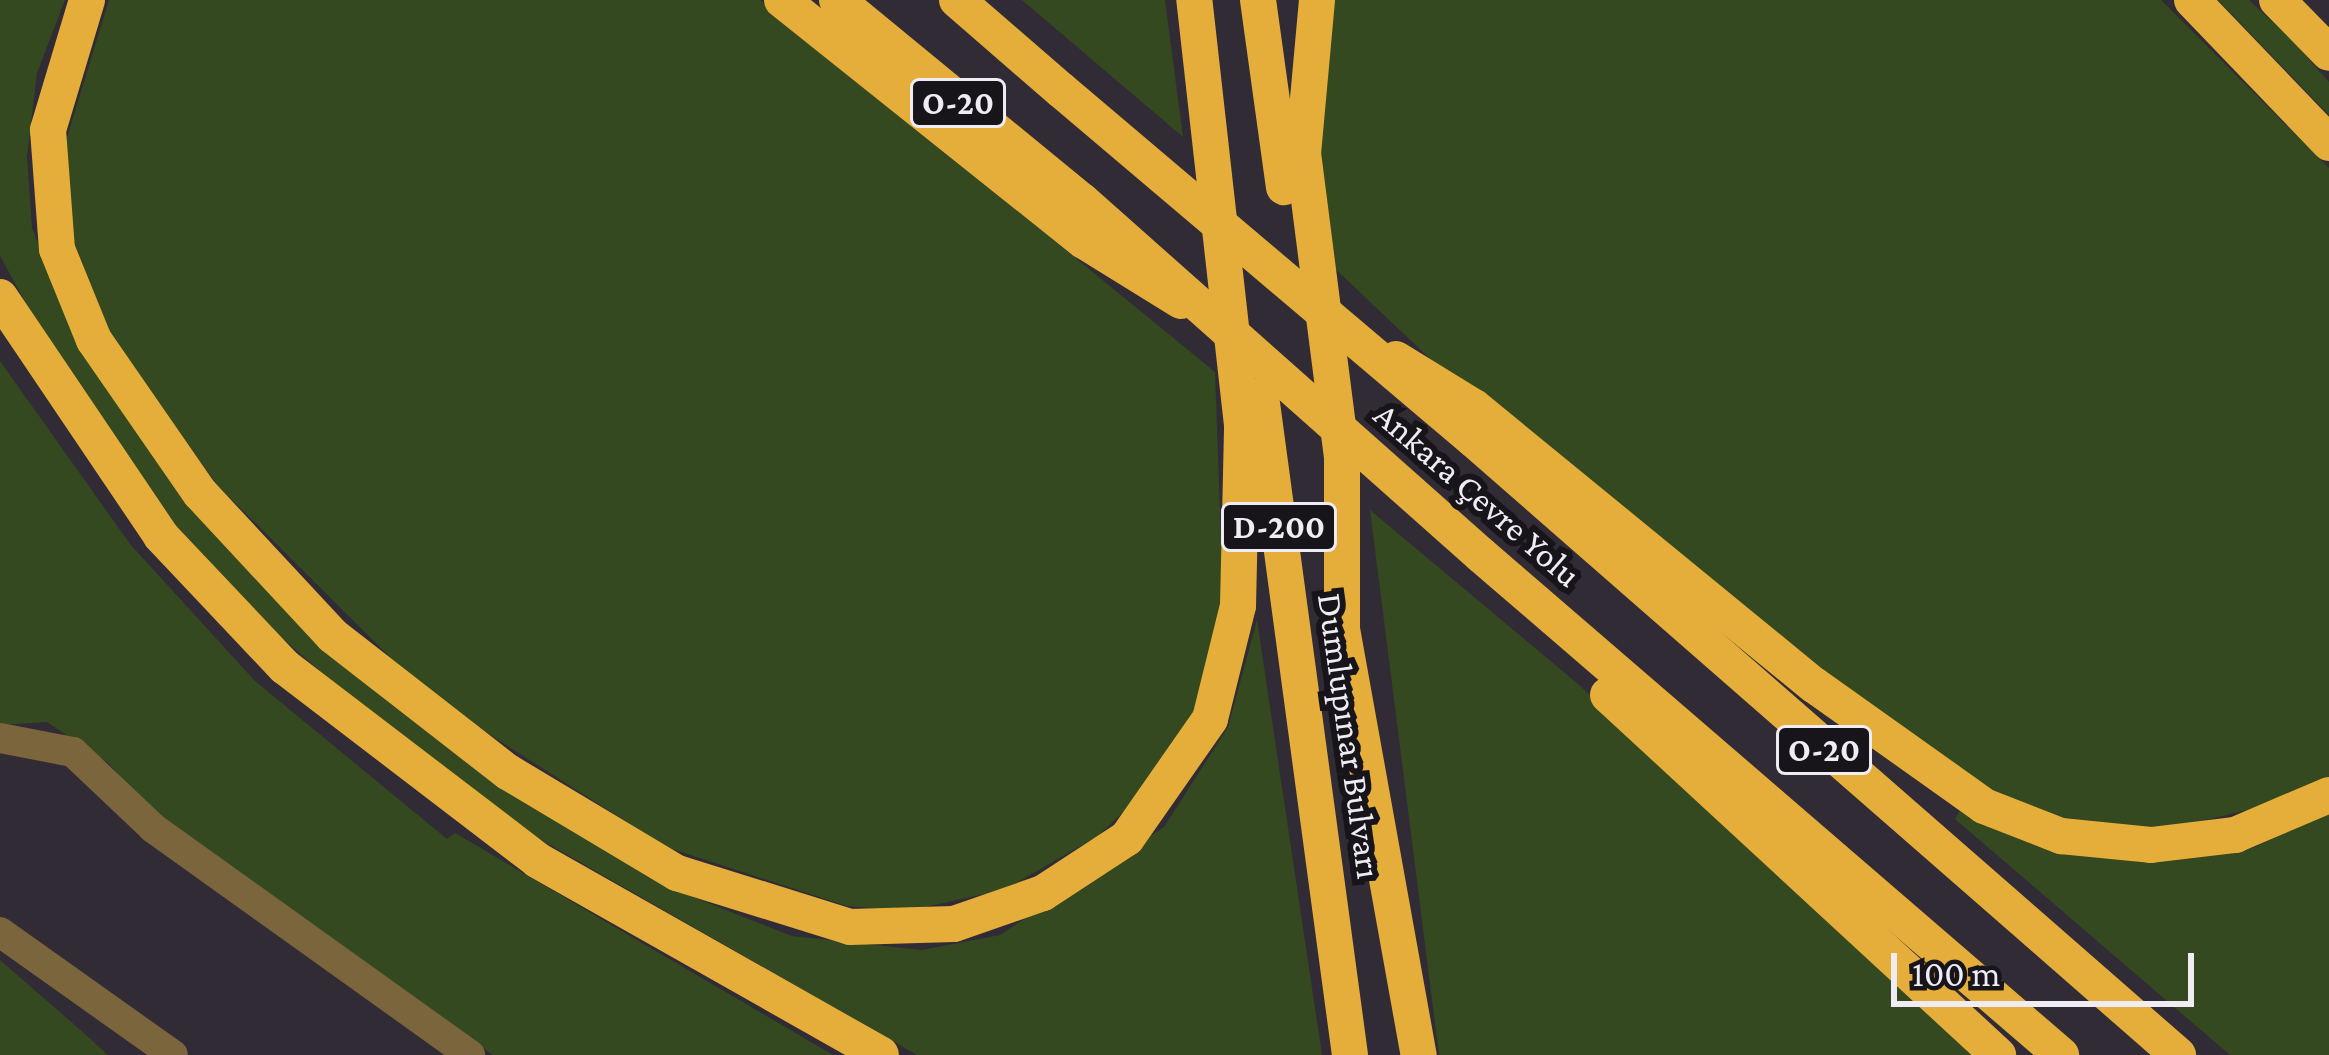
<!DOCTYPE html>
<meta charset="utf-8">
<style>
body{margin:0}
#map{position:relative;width:2329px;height:1055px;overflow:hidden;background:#312b36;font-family:"Crimson Pro",serif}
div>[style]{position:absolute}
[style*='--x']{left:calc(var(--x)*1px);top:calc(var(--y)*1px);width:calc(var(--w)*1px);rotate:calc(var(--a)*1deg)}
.green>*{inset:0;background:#34491f}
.minor>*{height:30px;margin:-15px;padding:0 15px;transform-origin:15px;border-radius:15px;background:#7b653c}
.highway>*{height:36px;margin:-18px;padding:0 18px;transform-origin:18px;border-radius:18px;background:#e5ae3a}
.highway-bridge>*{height:36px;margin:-18px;padding:0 18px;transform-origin:18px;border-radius:18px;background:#e5ae3a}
span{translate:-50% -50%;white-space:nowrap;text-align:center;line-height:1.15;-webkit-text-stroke:12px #18151a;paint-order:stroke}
.shield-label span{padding:3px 9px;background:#18151a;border:3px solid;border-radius:9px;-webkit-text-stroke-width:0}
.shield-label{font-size:33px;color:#f0ecf4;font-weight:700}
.street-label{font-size:36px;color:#f0ecf4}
.scale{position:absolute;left:1891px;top:953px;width:303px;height:54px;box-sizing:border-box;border:6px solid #f0ecf4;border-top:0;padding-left:15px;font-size:36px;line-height:42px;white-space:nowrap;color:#f0ecf4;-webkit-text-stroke:9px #18151a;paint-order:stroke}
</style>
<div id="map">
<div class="green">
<div style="clip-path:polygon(0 0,65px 0,37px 73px,27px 156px,32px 228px,82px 354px,197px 514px,384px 699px,489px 780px,670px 888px,792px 936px,922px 950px,1000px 935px,1164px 827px,1228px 727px,1257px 620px,1322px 1055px,917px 1055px,463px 795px,266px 624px,178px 529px,33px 316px,0 256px)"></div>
<div style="clip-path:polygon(109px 0,760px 0,1215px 372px,1224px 625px,1206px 694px,1143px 793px,1098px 836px,1004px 890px,906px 911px,847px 906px,666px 847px,429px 696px,218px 486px,112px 338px,71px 234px,65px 144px)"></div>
<div style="clip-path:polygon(1022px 0,1165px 0,1183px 137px)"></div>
<div style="clip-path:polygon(1330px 0,2161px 0,2329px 168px,2329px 777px,2289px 800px,2168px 829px,2068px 824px,1942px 767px,1461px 388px,1329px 263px,1320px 169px)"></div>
<div style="clip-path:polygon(2218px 0,2249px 0,2292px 40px,2329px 82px,2329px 115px)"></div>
<div style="clip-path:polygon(0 361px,130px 544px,255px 681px,447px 839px,455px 833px,833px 1055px,493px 1055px,152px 812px,108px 763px,47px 722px,0 725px)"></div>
<div style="clip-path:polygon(1370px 510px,1578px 684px,1979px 1055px,1439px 1055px)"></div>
<div style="clip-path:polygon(1960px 811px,2195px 856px,2255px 847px,2329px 813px,2329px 1055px,2230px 1055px,1955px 819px)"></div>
<div style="clip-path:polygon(0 960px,76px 1026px,108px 1055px,0 1055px)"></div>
</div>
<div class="minor">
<div style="--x:0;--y:738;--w:74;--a:10.9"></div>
<div style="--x:73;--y:752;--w:110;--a:43.5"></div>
<div style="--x:153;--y:828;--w:390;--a:35.6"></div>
<div style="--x:0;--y:932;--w:212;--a:35.4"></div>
</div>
<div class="highway">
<div style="--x:87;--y:0;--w:136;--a:106.7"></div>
<div style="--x:48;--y:130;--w:119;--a:85.7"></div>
<div style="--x:57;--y:249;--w:98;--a:67.9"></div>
<div style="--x:94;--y:340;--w:186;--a:55.3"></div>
<div style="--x:200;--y:493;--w:195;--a:47.1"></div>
<div style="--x:333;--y:636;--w:222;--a:37.9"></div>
<div style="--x:508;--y:772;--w:197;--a:30.9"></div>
<div style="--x:677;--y:873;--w:181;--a:17.3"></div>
<div style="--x:850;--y:927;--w:104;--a:-1.7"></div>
<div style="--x:954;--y:924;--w:94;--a:-19.2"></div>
<div style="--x:1043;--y:893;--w:100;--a:-33.2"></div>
<div style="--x:1127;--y:838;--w:145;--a:-55.1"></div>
<div style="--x:1210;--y:719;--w:116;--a:-76.1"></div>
<div style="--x:1238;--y:606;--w:181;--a:-88.7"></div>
<div style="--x:1242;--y:425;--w:428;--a:-96.4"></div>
<div style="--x:782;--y:0;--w:386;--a:38.6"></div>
<div style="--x:1084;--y:241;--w:114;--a:31.7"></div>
<div style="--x:837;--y:0;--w:317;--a:39.4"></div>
<div style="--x:957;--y:0;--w:138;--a:40.9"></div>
<div style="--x:1258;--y:0;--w:189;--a:82.1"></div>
<div style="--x:1317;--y:0;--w:154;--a:95.2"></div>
<div style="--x:1303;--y:153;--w:305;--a:82.7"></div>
<div style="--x:1342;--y:456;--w:173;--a:90"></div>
<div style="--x:1342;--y:629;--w:433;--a:79.8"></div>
<div style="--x:2192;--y:0;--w:198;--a:46.2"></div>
<div style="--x:2277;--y:0;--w:74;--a:45.5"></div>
<div style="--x:0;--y:297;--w:288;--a:56"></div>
<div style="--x:161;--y:536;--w:180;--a:46.6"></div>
<div style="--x:285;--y:667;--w:317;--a:37.4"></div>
<div style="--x:537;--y:860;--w:395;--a:29.5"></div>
<div style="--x:1396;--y:359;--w:92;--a:31.6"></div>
<div style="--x:1474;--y:407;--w:439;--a:39.3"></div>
<div style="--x:1814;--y:685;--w:209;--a:35.4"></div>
<div style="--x:1984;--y:806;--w:83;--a:21.3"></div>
<div style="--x:2061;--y:836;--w:90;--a:5.7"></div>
<div style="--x:2151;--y:845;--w:85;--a:-6.8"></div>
<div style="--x:2235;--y:835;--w:102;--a:-23.1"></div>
<div style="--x:1261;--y:396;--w:665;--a:82.31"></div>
<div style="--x:1474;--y:440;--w:935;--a:41.14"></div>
<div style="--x:1481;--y:555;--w:766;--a:40.76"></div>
<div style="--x:1608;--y:695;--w:531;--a:42.71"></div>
</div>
<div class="highway-bridge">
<div style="--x:1061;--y:90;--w:541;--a:40.28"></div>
<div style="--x:1082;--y:201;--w:533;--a:41.58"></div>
</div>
<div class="shield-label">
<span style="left:958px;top:103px">O-20</span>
<span style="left:1279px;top:527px">D-200</span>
<span style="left:1824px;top:750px">O-20</span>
</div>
<div class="street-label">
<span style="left:1477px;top:495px;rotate:41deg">Ankara Çevre Yolu</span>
<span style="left:1349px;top:736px;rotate:82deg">Dumlupınar Bulvarı</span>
</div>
<div class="scale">100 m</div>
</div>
